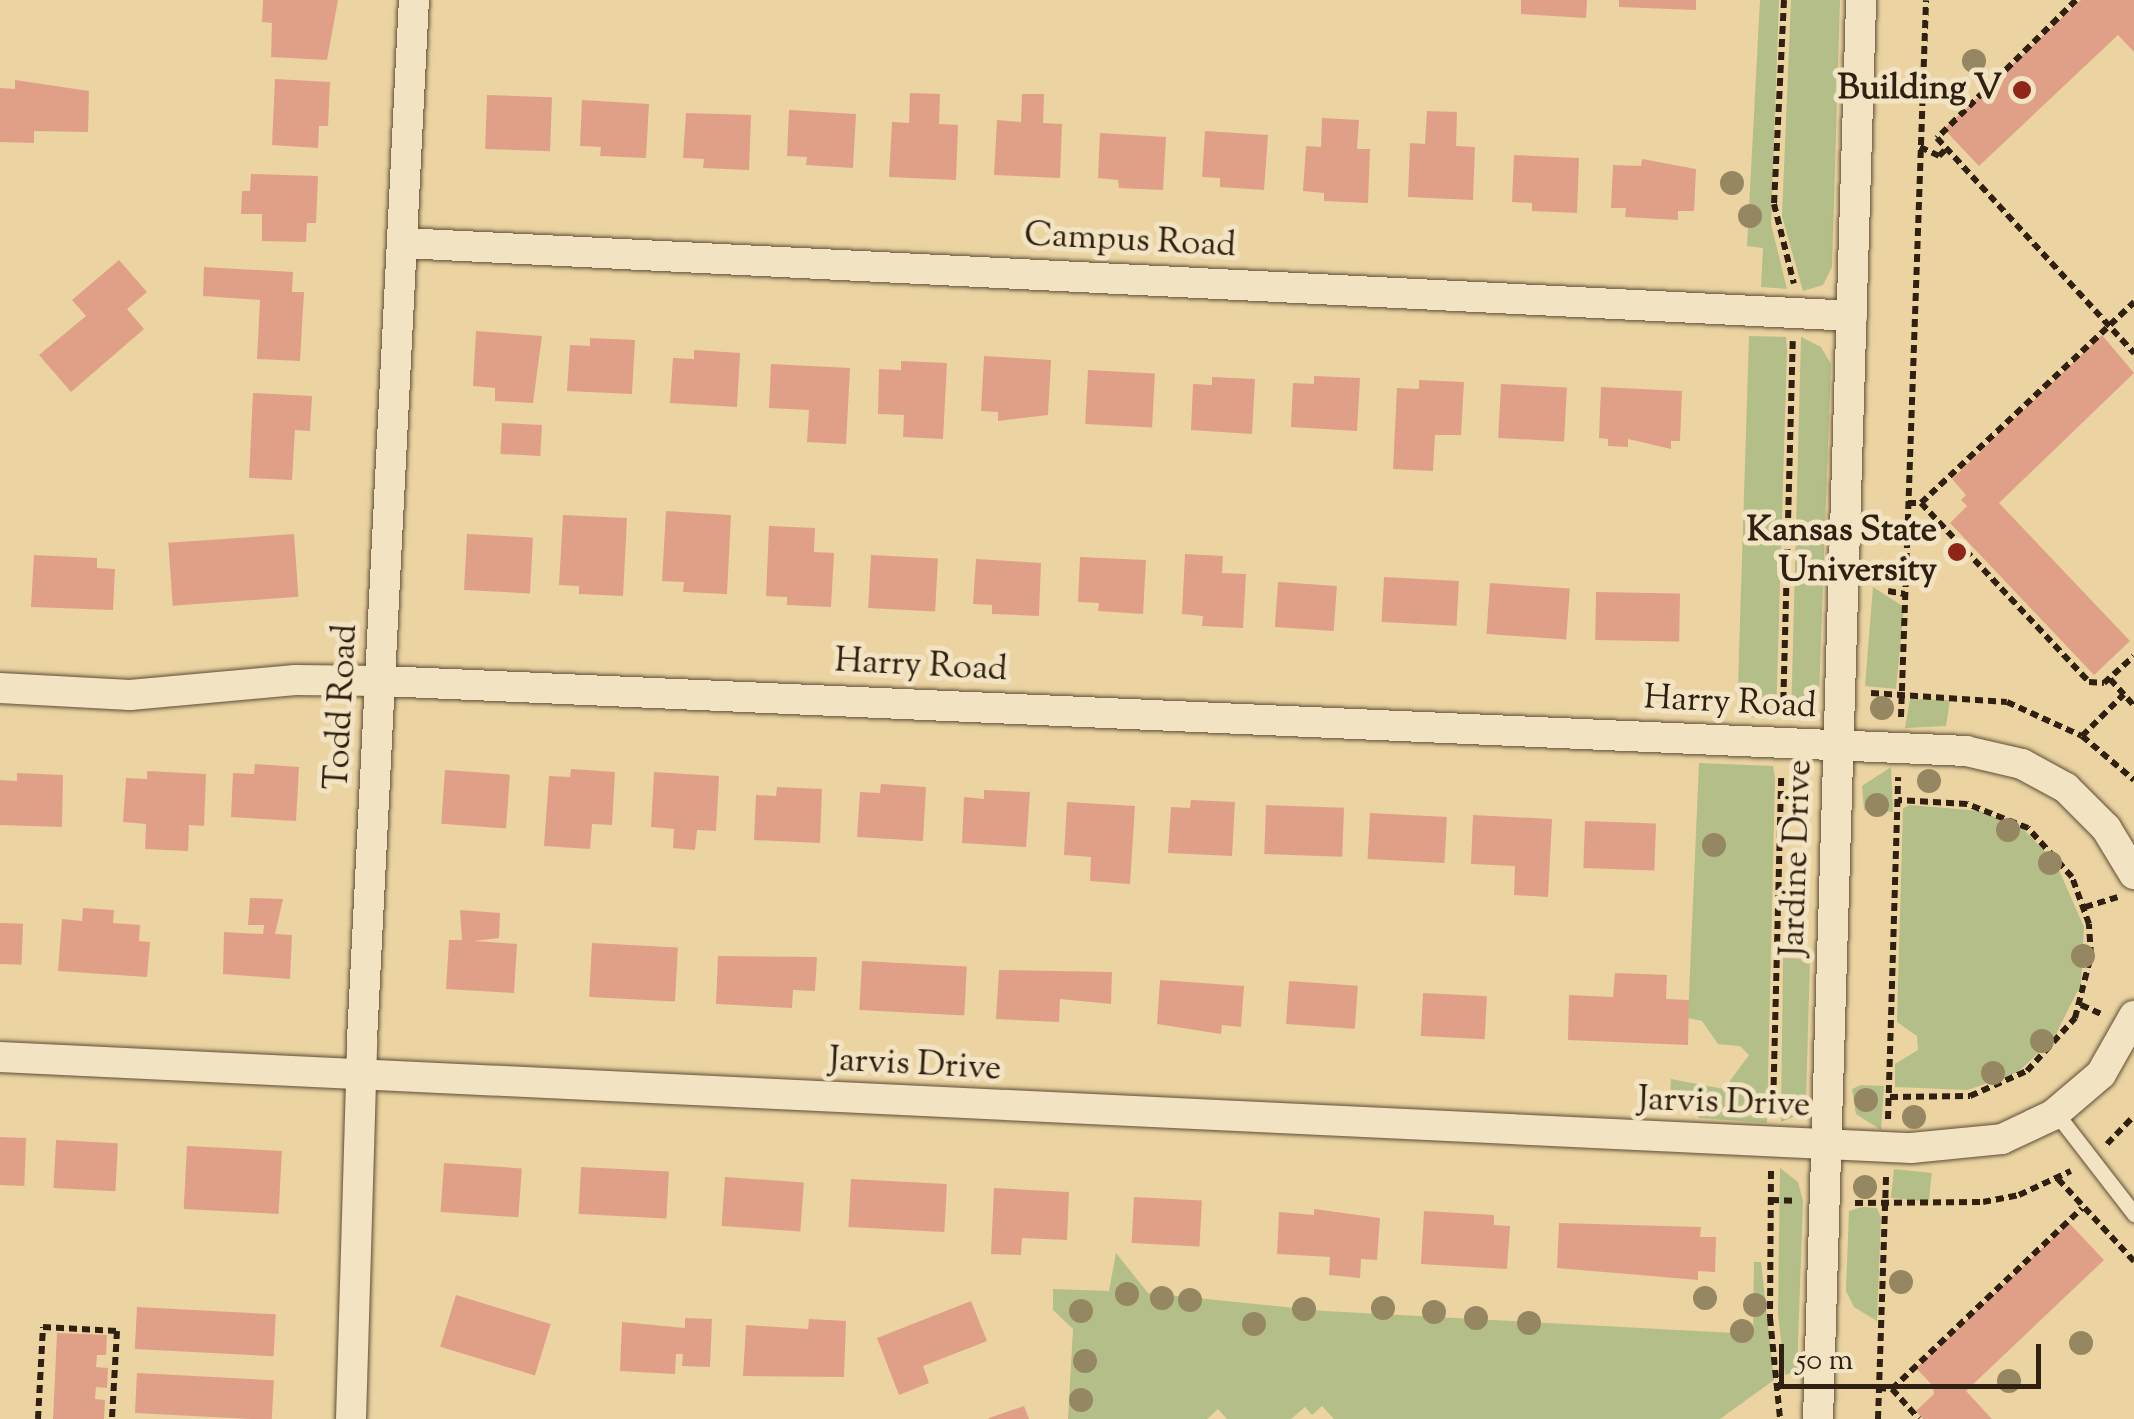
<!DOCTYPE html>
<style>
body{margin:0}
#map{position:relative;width:2134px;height:1419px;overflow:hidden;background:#ebd4a2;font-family:"Sorts Mill Goudy",serif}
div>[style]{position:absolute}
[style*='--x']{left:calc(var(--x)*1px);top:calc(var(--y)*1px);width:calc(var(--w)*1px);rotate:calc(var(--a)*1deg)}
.green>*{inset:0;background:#b3be88;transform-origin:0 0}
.building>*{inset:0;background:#e0a088;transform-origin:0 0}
.path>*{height:6px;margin-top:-3px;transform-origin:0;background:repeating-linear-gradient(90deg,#2f2011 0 8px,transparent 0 13px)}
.roads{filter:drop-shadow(0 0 2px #5e4d35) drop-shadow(0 0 2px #5e4d35)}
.service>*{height:15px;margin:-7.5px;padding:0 7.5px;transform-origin:7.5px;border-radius:7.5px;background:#f2e3c3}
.minor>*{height:30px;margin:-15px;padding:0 15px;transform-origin:15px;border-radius:15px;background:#f2e3c3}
.trees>*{width:24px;height:24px;margin:-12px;border-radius:50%;background:#968763}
.dots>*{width:28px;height:28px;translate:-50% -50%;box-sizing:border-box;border:5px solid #f2e3c3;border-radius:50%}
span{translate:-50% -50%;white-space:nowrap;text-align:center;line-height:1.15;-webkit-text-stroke:10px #f2e3c3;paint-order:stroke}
.poi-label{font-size:35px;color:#2f2011;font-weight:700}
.right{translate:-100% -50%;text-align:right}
.street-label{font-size:35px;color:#2f2011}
.scale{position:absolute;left:1779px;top:1344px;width:262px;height:45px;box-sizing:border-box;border:5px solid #2f2011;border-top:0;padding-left:12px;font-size:30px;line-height:35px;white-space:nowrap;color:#2f2011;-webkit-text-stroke:8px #f2e3c3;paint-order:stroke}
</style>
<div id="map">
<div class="green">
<div style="clip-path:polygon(1760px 0,1779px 0,1771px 224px,1787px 289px,1761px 287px,1763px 248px,1747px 246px)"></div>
<div style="clip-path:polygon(1791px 0,1840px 0,1832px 267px,1823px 285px,1803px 291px,1782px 216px)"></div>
<div style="clip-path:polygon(1749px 336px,1786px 337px,1787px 350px,1776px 718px,1737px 717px)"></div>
<div style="clip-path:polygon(1801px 337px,1821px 347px,1831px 364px,1819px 694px,1809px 712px,1791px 719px)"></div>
<div style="clip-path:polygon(1873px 587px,1904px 607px,1896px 689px,1865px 686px)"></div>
<div style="clip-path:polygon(1910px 699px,1950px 700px,1946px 726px,1905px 728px)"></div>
<div style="clip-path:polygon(1699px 763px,1773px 766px,1775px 778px,1767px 1123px,1699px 1118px,1692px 1104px,1670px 1097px,1671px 1079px,1724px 1089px,1749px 1055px,1740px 1046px,1718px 1044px,1702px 1021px,1688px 1018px)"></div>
<div style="clip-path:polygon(1891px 767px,1893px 812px,1864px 810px,1862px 786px)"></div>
<div style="clip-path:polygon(1910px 805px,1980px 811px,2022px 828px,2055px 861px,2084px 927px,2081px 984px,2054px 1038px,2018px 1072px,1968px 1090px,1895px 1087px,1895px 1064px,1918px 1050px,1917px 1036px,1897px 1022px,1903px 808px)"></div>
<div style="clip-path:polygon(1783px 958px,1810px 959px,1806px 1100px,1798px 1115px,1781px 1122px)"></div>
<div style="clip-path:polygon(1861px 1085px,1884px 1086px,1881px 1130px,1856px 1114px,1852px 1089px)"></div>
<div style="clip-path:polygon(1780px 1168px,1798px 1182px,1803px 1201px,1797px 1371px,1785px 1375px,1778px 1314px)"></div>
<div style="left:1894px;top:1169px;width:38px;height:29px;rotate:6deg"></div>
<div style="clip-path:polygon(1862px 1207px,1877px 1208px,1881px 1218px,1877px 1321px,1854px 1307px,1846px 1291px,1849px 1211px)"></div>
<div style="clip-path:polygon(1116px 1253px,1148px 1293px,1324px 1311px,1753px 1334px,1754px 1262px,1761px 1262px,1774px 1380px,1720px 1419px,1334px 1419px,1322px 1406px,1312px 1415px,1305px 1407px,1291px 1419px,1227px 1419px,1218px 1409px,1207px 1419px,1068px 1419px,1073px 1329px,1053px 1310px,1053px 1289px,1109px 1291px)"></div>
</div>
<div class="building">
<div style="clip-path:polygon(263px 0,338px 0,327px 60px,271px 57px,272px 23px,262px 22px)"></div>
<div style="clip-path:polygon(1521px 0,1587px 0,1586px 18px,1521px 14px)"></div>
<div style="clip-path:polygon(1619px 0,1696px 0,1696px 10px,1619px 7px)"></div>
<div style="clip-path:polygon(2081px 0,2134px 0,2134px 52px,2118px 35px,1979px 166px,1944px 129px)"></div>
<div style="clip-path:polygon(275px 79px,330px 82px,328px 126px,319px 126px,318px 148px,272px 145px)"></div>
<div style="clip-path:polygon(15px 80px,89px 91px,88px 132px,34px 131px,34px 143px,0 142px,0 88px,15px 89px)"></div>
<div style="clip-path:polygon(910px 93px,940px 94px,939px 124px,958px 125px,956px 180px,889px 177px,892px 122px,909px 123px)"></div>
<div style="clip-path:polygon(1022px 94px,1044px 94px,1043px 123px,1062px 124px,1060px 178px,994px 175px,997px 120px,1021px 122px)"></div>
<div style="left:487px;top:95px;width:65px;height:54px;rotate:2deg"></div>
<div style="clip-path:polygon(582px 100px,649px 104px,646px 158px,600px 156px,601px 147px,580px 146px)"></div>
<div style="clip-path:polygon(789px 110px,856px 114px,853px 168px,806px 165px,807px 157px,787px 156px)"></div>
<div style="clip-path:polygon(1427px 111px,1457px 112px,1456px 146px,1475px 147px,1473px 200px,1408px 197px,1410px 143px,1425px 144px)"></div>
<div style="clip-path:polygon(686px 113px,751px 115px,749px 170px,703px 168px,704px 159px,683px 158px)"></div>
<div style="clip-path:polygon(1322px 118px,1359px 120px,1357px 149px,1370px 149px,1368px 203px,1324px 201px,1324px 193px,1303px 191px,1306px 146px,1321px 147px)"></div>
<div style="clip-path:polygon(1205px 131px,1268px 135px,1264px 190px,1220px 187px,1220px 178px,1202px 177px)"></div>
<div style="clip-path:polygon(1100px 133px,1166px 137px,1163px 190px,1119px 188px,1118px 180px,1098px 178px)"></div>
<div style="clip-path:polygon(1514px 155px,1579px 158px,1577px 213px,1532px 211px,1532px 203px,1512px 202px)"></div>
<div style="clip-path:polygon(1642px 159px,1696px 169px,1694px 211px,1678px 211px,1678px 220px,1625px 217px,1626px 208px,1611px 208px,1613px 165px,1641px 166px)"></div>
<div style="clip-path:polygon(251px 174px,318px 176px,316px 223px,307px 223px,306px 242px,262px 241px,262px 214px,241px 214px,242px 191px,250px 191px)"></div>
<div style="clip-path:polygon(119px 260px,147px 292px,127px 309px,144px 329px,71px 392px,39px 355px,86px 316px,72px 300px)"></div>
<div style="clip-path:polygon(204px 267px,293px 272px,292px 292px,304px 292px,300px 361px,257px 359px,260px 300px,203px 296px)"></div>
<div style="clip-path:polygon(476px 331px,542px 336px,533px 403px,495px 401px,495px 388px,473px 386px)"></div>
<div style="clip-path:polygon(2102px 335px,2134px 373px,1999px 503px,2130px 641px,2094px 675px,1950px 523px,1967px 506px,1961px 500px,1966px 495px,1952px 479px)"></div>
<div style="clip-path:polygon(590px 338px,635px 340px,632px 394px,567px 391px,570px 345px,590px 346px)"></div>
<div style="clip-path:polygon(694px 350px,740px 353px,737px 407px,670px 403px,673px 358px,694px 359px)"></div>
<div style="clip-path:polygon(984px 356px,1051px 360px,1048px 415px,998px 421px,998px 412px,981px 411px)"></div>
<div style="clip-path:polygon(901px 361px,947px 363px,943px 439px,903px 437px,904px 415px,878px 414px,879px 369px,901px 370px)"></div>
<div style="clip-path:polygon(771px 364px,850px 368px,846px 444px,807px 442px,809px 410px,769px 408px)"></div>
<div style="left:1088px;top:370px;width:67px;height:54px;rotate:3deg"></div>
<div style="clip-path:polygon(1314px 376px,1360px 378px,1357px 431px,1291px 427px,1293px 383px,1314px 384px)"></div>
<div style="clip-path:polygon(1212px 377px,1255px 379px,1252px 434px,1191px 430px,1193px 384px,1212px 385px)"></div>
<div style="clip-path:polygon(1419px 380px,1464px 382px,1461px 435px,1435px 435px,1433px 471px,1393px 469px,1397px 388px,1419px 389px)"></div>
<div style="left:1501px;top:384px;width:66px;height:54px;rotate:3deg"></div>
<div style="clip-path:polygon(1601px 387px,1682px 391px,1680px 441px,1671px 441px,1671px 449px,1628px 439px,1628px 447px,1608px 446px,1608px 439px,1599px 438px)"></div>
<div style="clip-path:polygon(253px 393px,312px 396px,310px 431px,295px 430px,292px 480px,249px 478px)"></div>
<div style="left:502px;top:423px;width:40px;height:31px;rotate:3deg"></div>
<div style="clip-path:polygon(666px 511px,731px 515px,727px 594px,683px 592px,684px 582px,662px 581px)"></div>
<div style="clip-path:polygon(563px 515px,627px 518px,623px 596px,579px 594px,579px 586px,559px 585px)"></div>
<div style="clip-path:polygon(769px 526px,815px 528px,814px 552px,834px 553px,831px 607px,787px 605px,787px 597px,766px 596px)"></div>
<div style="left:294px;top:534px;width:63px;height:126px;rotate:86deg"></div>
<div style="left:467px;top:534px;width:66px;height:56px;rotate:3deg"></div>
<div style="clip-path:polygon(1185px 554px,1223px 556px,1222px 573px,1246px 574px,1243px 628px,1202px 626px,1203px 616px,1182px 614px)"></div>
<div style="clip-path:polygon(34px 555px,97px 558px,97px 568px,115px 569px,113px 610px,31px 607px)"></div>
<div style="left:871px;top:555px;width:67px;height:53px;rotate:3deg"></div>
<div style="clip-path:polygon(1080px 557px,1146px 560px,1143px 614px,1098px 611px,1099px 603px,1078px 602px)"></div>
<div style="clip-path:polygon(976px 559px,1041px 563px,1039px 616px,992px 614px,992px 605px,973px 604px)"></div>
<div style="left:1384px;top:577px;width:75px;height:45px;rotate:3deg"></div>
<div style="left:1278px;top:582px;width:59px;height:45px;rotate:4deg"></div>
<div style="left:1490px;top:583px;width:80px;height:51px;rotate:4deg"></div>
<div style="left:1596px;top:592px;width:84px;height:48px;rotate:1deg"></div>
<div style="clip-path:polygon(255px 764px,299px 767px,296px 821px,231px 817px,233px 773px,254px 774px)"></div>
<div style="clip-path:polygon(571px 769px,615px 772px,612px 825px,592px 824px,590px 849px,544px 846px,549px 776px,570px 777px)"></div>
<div style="left:445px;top:770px;width:65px;height:54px;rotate:4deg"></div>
<div style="clip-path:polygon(147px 771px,206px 774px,204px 826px,189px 825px,188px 851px,145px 849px,146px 824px,123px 822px,126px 778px,147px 779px)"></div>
<div style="clip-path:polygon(654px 772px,719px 776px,716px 831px,697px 830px,695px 850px,673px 848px,674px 829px,651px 827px)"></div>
<div style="clip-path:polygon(17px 773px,63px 775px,62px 827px,0 825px,0 780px,17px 781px)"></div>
<div style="clip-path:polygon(881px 784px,926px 787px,923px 841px,857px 837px,860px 792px,880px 793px)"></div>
<div style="clip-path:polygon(777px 787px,822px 789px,820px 843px,754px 840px,756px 795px,776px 796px)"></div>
<div style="clip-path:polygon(984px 790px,1030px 792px,1026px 847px,962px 843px,964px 797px,984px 799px)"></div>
<div style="clip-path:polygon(1191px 800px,1235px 802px,1232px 856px,1168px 853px,1171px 807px,1190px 808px)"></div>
<div style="clip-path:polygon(1067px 802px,1135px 806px,1130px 884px,1090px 881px,1091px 857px,1064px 855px)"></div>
<div style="left:1266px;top:805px;width:78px;height:49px;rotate:2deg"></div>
<div style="left:1370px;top:813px;width:77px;height:46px;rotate:3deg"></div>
<div style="clip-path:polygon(1473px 815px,1552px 819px,1548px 897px,1514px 895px,1515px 866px,1471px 864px)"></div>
<div style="left:1585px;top:821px;width:71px;height:47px;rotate:2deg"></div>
<div style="clip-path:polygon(250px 898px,283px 899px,275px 934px,292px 935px,290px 979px,223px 974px,224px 932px,263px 934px,264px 925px,248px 925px)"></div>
<div style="clip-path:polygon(83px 908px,114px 910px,113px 923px,140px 925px,139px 941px,150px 942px,147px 977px,58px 971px,62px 919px,82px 921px)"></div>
<div style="clip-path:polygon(460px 910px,500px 913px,499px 938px,474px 941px,517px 944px,514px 993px,446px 989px,449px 940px,462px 940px)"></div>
<div style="left:0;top:923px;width:23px;height:41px;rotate:2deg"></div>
<div style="left:592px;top:943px;width:86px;height:54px;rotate:3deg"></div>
<div style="clip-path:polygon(718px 956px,817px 957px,815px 991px,793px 990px,792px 1008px,716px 1004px)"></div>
<div style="left:862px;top:961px;width:105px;height:49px;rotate:3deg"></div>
<div style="clip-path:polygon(999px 970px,1112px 972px,1111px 1004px,1060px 999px,1059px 1022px,996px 1019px)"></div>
<div style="clip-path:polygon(1615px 973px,1667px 975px,1666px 999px,1689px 1000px,1688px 1045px,1568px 1040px,1569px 995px,1613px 997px)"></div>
<div style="clip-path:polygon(1160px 980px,1244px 986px,1241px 1027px,1222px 1025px,1221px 1034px,1157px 1024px)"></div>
<div style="left:1289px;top:981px;width:69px;height:43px;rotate:4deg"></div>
<div style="left:1423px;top:993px;width:64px;height:43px;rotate:3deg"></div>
<div style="left:0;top:1137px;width:26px;height:48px;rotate:2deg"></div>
<div style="left:56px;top:1140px;width:62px;height:48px;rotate:3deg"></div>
<div style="left:187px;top:1146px;width:95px;height:63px;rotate:3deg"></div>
<div style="left:444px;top:1163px;width:78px;height:49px;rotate:4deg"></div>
<div style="left:581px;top:1167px;width:88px;height:47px;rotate:3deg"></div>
<div style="left:725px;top:1177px;width:79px;height:49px;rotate:4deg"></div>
<div style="left:851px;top:1179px;width:96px;height:48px;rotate:3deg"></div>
<div style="clip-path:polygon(994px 1188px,1069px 1192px,1067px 1240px,1022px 1238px,1021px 1255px,991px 1254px)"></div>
<div style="left:1134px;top:1197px;width:68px;height:46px;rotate:3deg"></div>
<div style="clip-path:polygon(1314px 1209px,1380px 1218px,1377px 1260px,1361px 1259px,1360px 1278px,1329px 1275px,1330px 1257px,1277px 1254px,1279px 1212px,1314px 1215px)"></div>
<div style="clip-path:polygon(1424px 1211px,1494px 1215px,1494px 1225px,1510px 1226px,1507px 1269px,1421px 1264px)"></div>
<div style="clip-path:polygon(1559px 1223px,1701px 1227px,1700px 1237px,1716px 1237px,1715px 1272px,1698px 1271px,1698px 1280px,1557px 1268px)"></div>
<div style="clip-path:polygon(2069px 1223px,2104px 1260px,1966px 1391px,1992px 1419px,1923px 1419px,1916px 1411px,1934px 1394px,1933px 1386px,1916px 1368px)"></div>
<div style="left:456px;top:1295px;width:99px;height:54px;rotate:17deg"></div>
<div style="clip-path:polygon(971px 1301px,987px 1341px,923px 1366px,929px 1383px,899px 1395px,877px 1338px)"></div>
<div style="left:137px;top:1307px;width:139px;height:42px;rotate:3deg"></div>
<div style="clip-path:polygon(685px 1318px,712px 1319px,710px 1367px,682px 1366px,683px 1354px,676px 1354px,675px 1374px,620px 1371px,622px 1322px,685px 1328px)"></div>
<div style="clip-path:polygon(809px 1319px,846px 1321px,844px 1377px,743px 1376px,746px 1325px,808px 1329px)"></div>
<div style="clip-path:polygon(57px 1333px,107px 1335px,106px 1355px,97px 1355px,96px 1367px,108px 1368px,107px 1388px,96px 1387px,95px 1399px,105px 1400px,104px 1419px,53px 1419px)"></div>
<div style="left:137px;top:1373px;width:137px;height:40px;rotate:3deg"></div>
<div style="clip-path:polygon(1024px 1406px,1029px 1419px,989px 1419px,989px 1418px)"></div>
</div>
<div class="path">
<div style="--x:1784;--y:0;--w:204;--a:92.8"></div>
<div style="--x:1774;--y:204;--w:82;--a:76"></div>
<div style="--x:2076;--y:0;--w:196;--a:135.2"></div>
<div style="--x:1937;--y:138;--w:292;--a:47.5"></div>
<div style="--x:1920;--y:147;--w:21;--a:25"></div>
<div style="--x:1939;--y:156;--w:8;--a:-45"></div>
<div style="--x:1908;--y:503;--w:13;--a:0"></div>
<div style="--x:1921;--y:503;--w:293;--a:-43.3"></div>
<div style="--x:1921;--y:503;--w:245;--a:46.8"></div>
<div style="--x:2089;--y:682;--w:15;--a:4"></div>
<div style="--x:2104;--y:683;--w:40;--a:-42"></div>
<div style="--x:1888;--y:591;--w:17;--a:10"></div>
<div style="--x:2110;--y:679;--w:36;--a:48"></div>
<div style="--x:1871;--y:693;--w:136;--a:3.8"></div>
<div style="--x:2007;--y:702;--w:82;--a:24.4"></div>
<div style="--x:2082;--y:736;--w:68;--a:40.2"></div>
<div style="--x:1783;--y:713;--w:372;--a:-88.5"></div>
<div style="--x:1901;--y:717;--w:717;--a:-88"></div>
<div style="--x:2082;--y:736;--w:59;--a:-45"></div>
<div style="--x:2085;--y:907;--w:34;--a:-17"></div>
<div style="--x:2081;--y:1005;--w:24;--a:24"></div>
<div style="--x:1890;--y:1097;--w:80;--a:-0.7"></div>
<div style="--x:1970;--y:1096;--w:62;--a:-23.7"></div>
<div style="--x:2027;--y:1071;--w:72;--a:-47.8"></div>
<div style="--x:2075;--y:1018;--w:65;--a:-75.7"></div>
<div style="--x:2091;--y:955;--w:31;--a:-94"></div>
<div style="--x:2089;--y:924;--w:50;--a:-109.9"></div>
<div style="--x:2072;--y:877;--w:66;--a:-131.9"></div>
<div style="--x:2028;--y:828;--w:66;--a:-158.5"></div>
<div style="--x:1967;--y:804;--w:69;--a:-176.7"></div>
<div style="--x:1773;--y:1111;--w:337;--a:-88.6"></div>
<div style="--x:1888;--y:1119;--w:342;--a:-88.3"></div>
<div style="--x:2107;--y:1144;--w:39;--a:-46"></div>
<div style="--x:1771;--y:1171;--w:147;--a:90.4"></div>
<div style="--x:1770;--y:1318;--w:101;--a:84.3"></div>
<div style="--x:2058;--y:1179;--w:112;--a:47.2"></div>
<div style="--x:1771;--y:1200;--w:24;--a:2"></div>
<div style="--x:1855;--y:1203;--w:128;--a:-0.4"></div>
<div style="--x:1983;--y:1202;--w:37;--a:-11"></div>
<div style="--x:2019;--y:1195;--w:57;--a:-24.8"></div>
<div style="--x:1878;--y:1388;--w:14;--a:4"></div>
<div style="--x:1892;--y:1389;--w:40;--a:48"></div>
<div style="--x:1892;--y:1389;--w:262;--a:-43.6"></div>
<div style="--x:38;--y:1419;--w:92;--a:-86.9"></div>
<div style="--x:43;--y:1327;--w:74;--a:3.1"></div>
<div style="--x:117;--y:1331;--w:88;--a:93.3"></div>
<div style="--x:1878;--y:1419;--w:244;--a:-88.1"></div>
</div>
<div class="roads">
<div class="service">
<div style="--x:2056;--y:1113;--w:128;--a:52.3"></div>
</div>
<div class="minor">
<div style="--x:403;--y:243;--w:1451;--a:2.88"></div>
<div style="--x:0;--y:688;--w:130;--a:3.1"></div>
<div style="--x:130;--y:695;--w:166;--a:-5.2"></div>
<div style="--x:295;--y:680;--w:87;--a:0.7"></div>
<div style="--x:382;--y:681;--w:1586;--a:2.53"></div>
<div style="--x:1966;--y:751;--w:57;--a:13.1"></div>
<div style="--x:2022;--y:764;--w:50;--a:28.6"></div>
<div style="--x:2066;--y:788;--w:57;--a:45"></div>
<div style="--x:2106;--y:828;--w:54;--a:58.7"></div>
<div style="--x:0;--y:1057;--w:1913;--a:2.73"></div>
<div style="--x:1911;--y:1148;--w:91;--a:-5.6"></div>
<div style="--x:2002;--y:1139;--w:56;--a:-25.2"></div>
<div style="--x:2053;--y:1115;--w:63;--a:-40.5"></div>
<div style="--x:2101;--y:1074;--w:67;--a:-60.4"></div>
<div style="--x:351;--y:1419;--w:379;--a:-88.3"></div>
<div style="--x:362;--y:1040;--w:1041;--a:-87.14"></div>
<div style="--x:1818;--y:1419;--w:1420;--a:-88.26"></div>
</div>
</div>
<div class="trees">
<div style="left:1974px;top:61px"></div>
<div style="left:1732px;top:183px"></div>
<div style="left:1750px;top:216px"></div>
<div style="left:1882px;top:708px"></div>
<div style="left:1929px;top:781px"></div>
<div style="left:1877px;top:805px"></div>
<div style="left:2008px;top:830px"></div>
<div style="left:1714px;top:845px"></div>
<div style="left:2050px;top:863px"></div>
<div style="left:2083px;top:956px"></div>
<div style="left:2042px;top:1041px"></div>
<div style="left:1993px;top:1073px"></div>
<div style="left:1866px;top:1100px"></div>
<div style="left:1914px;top:1117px"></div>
<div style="left:1865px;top:1187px"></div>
<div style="left:1901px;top:1282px"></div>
<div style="left:1127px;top:1294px"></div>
<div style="left:1162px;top:1298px"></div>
<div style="left:1705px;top:1298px"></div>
<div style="left:1190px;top:1300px"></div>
<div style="left:1755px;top:1305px"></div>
<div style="left:1383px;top:1308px"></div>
<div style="left:1304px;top:1309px"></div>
<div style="left:1081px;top:1311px"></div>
<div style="left:1434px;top:1312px"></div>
<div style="left:1476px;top:1318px"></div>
<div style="left:1529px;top:1323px"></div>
<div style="left:1254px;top:1324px"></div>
<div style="left:1742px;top:1331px"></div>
<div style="left:2081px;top:1343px"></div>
<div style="left:1085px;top:1361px"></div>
<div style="left:2009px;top:1381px"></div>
<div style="left:1081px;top:1400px"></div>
</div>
<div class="dots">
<div style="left:2022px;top:90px;background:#8f2418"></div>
<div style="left:1957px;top:552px;background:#8f2418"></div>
</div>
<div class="poi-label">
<span class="right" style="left:2002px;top:90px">Building V</span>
<span class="right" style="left:1937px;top:552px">Kansas State<br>University</span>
</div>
<div class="street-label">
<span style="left:1130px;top:242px;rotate:3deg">Campus Road</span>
<span style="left:921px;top:667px;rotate:3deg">Harry Road</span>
<span style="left:1730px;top:704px;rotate:3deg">Harry Road</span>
<span style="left:343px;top:707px;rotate:-87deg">Todd Road</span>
<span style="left:1798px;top:858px;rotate:-88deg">Jardine Drive</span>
<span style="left:915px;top:1066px;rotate:3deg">Jarvis Drive</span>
<span style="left:1724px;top:1104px;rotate:2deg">Jarvis Drive</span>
</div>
<div class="scale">50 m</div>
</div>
